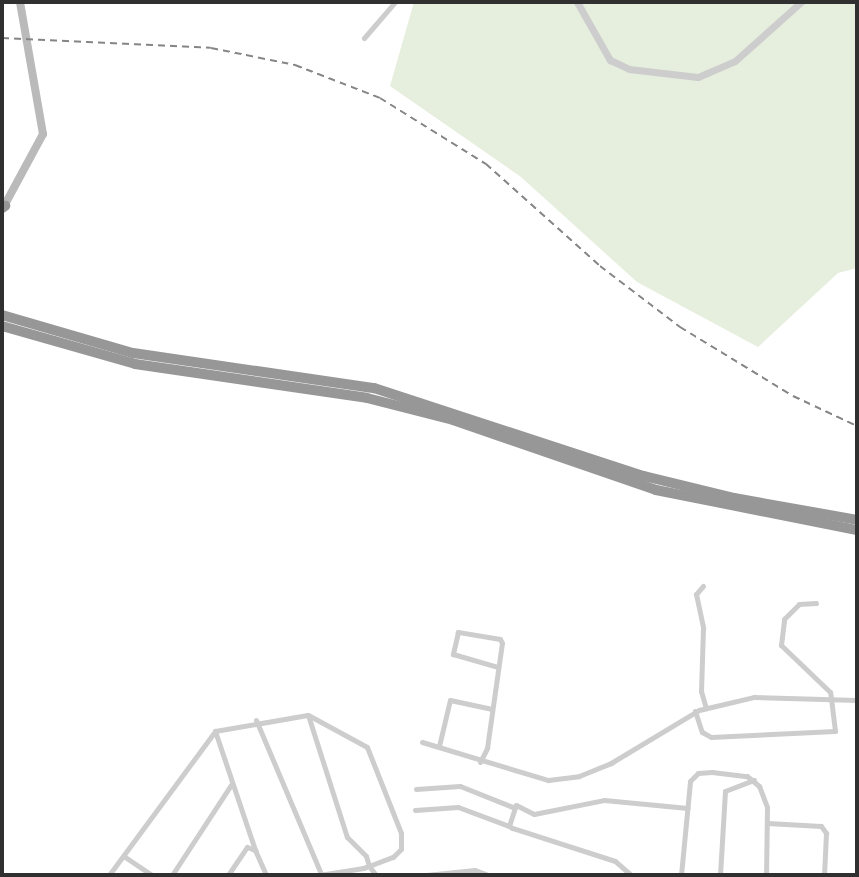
<!DOCTYPE html>
<style>
body{margin:0}
#map{position:relative;width:859px;height:877px;overflow:hidden;background:#fff;font-family:Lato,sans-serif}
div>[style]{position:absolute}
[style*='--x']{left:calc(var(--x)*1px);top:calc(var(--y)*1px);width:calc(var(--w)*1px);rotate:calc(var(--a)*1deg)}
.green>*{inset:0;background:#e6eede}
.minor>*{height:5px;margin:-2.5px;padding:0 2.5px;transform-origin:2.5px;border-radius:2.5px;background:#cdcdcd}
.tertiary>*{height:7px;margin:-3.5px;padding:0 3.5px;transform-origin:3.5px;border-radius:3.5px;background:#cdcdcd}
.secondary>*{height:8px;margin:-4px;padding:0 4px;transform-origin:4px;border-radius:4px;background:#bababa}
.motorway>*{height:10px;margin:-5px;padding:0 5px;transform-origin:5px;border-radius:5px;background:#979797}
.rail>*{height:2px;margin-top:-1px;transform-origin:0;background:repeating-linear-gradient(90deg,#858585 0 7px,transparent 0 12px)}
span{translate:-50% -50%;white-space:nowrap;text-align:center;line-height:1.15;-webkit-text-stroke:7px #fff;paint-order:stroke}
.frame{position:absolute;inset:0;border:4px solid #303030;pointer-events:none}
</style>
<div id="map">
<div class="green">
<div style="clip-path:polygon(414px 2px,857px 2px,857px 268px,838px 273px,758px 347px,637px 282px,521px 177px,390px 86px)"></div>
</div>
<div class="minor">
<div style="--x:364;--y:38;--w:48;--a:-49.3"></div>
<div style="--x:703;--y:586;--w:11;--a:131"></div>
<div style="--x:696;--y:594;--w:35;--a:78"></div>
<div style="--x:703;--y:628;--w:63;--a:91.8"></div>
<div style="--x:701;--y:691;--w:18;--a:74"></div>
<div style="--x:695;--y:711;--w:22;--a:72"></div>
<div style="--x:702;--y:732;--w:10;--a:29"></div>
<div style="--x:711;--y:737;--w:124;--a:-2.8"></div>
<div style="--x:835;--y:731;--w:39;--a:-97"></div>
<div style="--x:830;--y:692;--w:68;--a:-136.2"></div>
<div style="--x:781;--y:645;--w:26;--a:-83"></div>
<div style="--x:784;--y:619;--w:21;--a:-45"></div>
<div style="--x:799;--y:604;--w:17;--a:-3"></div>
<div style="--x:256;--y:720;--w:167;--a:67.1"></div>
<div style="--x:215;--y:731;--w:94;--a:-9.8"></div>
<div style="--x:422;--y:742;--w:132;--a:16.8"></div>
<div style="--x:548;--y:780;--w:31;--a:-7"></div>
<div style="--x:579;--y:776;--w:35;--a:-22"></div>
<div style="--x:611;--y:763;--w:103;--a:-31.1"></div>
<div style="--x:699;--y:710;--w:57;--a:-13.3"></div>
<div style="--x:754;--y:697;--w:103;--a:1.7"></div>
<div style="--x:439;--y:746;--w:47;--a:-76.6"></div>
<div style="--x:450;--y:700;--w:43;--a:12.1"></div>
<div style="--x:480;--y:762;--w:16;--a:-63"></div>
<div style="--x:487;--y:748;--w:106;--a:-81.9"></div>
<div style="--x:502;--y:643;--w:4;--a:-117"></div>
<div style="--x:500;--y:639;--w:43;--a:-170.5"></div>
<div style="--x:458;--y:632;--w:23;--a:103"></div>
<div style="--x:453;--y:654;--w:47;--a:16.1"></div>
<div style="--x:416;--y:789;--w:44;--a:-3.9"></div>
<div style="--x:460;--y:786;--w:59;--a:21.8"></div>
<div style="--x:415;--y:810;--w:43;--a:-4"></div>
<div style="--x:458;--y:807;--w:54;--a:20.4"></div>
<div style="--x:767;--y:823;--w:54;--a:3.2"></div>
<div style="--x:821;--y:826;--w:9;--a:54"></div>
<div style="--x:826;--y:833;--w:42;--a:92.7"></div>
<div style="--x:125;--y:857;--w:32;--a:34"></div>
<div style="--x:109;--y:875;--w:179;--a:-53.6"></div>
<div style="--x:215;--y:731;--w:126;--a:71.4"></div>
<div style="--x:172;--y:875;--w:108;--a:-56.8"></div>
<div style="--x:228;--y:875;--w:34;--a:-56"></div>
<div style="--x:247;--y:847;--w:9;--a:21"></div>
<div style="--x:255;--y:850;--w:27;--a:66"></div>
<div style="--x:319;--y:875;--w:45;--a:-9"></div>
<div style="--x:363;--y:868;--w:6;--a:-18"></div>
<div style="--x:369;--y:866;--w:26;--a:-21"></div>
<div style="--x:393;--y:857;--w:11;--a:-45"></div>
<div style="--x:401;--y:849;--w:16;--a:-90"></div>
<div style="--x:401;--y:833;--w:92;--a:-111.6"></div>
<div style="--x:367;--y:747;--w:67;--a:-151.5"></div>
<div style="--x:308;--y:715;--w:128;--a:72.3"></div>
<div style="--x:347;--y:837;--w:27;--a:45"></div>
<div style="--x:366;--y:856;--w:10;--a:73"></div>
<div style="--x:369;--y:866;--w:11;--a:52"></div>
<div style="--x:426;--y:875;--w:49;--a:-5.8"></div>
<div style="--x:475;--y:870;--w:14;--a:21"></div>
<div style="--x:631;--y:875;--w:21;--a:-139"></div>
<div style="--x:615;--y:861;--w:108;--a:-162.2"></div>
<div style="--x:512;--y:828;--w:4;--a:-146"></div>
<div style="--x:509;--y:826;--w:22;--a:-72"></div>
<div style="--x:516;--y:805;--w:20;--a:27"></div>
<div style="--x:534;--y:814;--w:71;--a:-11.3"></div>
<div style="--x:604;--y:800;--w:84;--a:5.4"></div>
<div style="--x:681;--y:875;--w:94;--a:-84.5"></div>
<div style="--x:690;--y:781;--w:11;--a:-45"></div>
<div style="--x:698;--y:773;--w:14;--a:-4"></div>
<div style="--x:712;--y:772;--w:35;--a:7"></div>
<div style="--x:747;--y:776;--w:16;--a:40"></div>
<div style="--x:759;--y:786;--w:22;--a:69"></div>
<div style="--x:767;--y:807;--w:68;--a:90.8"></div>
<div style="--x:720;--y:875;--w:84;--a:-86.6"></div>
<div style="--x:725;--y:791;--w:31;--a:-21"></div>
</div>
<div class="tertiary">
<div style="--x:577;--y:2;--w:67;--a:60.4"></div>
<div style="--x:610;--y:60;--w:21;--a:25"></div>
<div style="--x:629;--y:69;--w:69;--a:6.6"></div>
<div style="--x:698;--y:77;--w:40;--a:-23.4"></div>
<div style="--x:735;--y:61;--w:89;--a:-41.8"></div>
</div>
<div class="secondary">
<div style="--x:3;--y:208;--w:84;--a:-61.6"></div>
<div style="--x:43;--y:134;--w:134;--a:-99.9"></div>
</div>
<div class="motorway">
<div style="--x:2;--y:208;--w:4;--a:-34"></div>
<div style="--x:2;--y:315;--w:136;--a:16.2"></div>
<div style="--x:133;--y:353;--w:244;--a:8.3"></div>
<div style="--x:374;--y:388;--w:284;--a:18.1"></div>
<div style="--x:644;--y:476;--w:93;--a:13.7"></div>
<div style="--x:734;--y:498;--w:125;--a:10.1"></div>
<div style="--x:2;--y:326;--w:138;--a:15.9"></div>
<div style="--x:135;--y:364;--w:234;--a:8.3"></div>
<div style="--x:367;--y:398;--w:89;--a:14.3"></div>
<div style="--x:453;--y:420;--w:215;--a:19"></div>
<div style="--x:656;--y:490;--w:205;--a:11.3"></div>
</div>
<div class="rail">
<div style="--x:2;--y:38;--w:209;--a:2.7"></div>
<div style="--x:211;--y:48;--w:86;--a:11.4"></div>
<div style="--x:295;--y:65;--w:91;--a:21.2"></div>
<div style="--x:380;--y:98;--w:125;--a:31.9"></div>
<div style="--x:486;--y:164;--w:153;--a:41.8"></div>
<div style="--x:600;--y:266;--w:101;--a:37.3"></div>
<div style="--x:680;--y:327;--w:132;--a:31.4"></div>
<div style="--x:793;--y:396;--w:71;--a:25.1"></div>
</div>
<div class="frame"></div>
</div>
